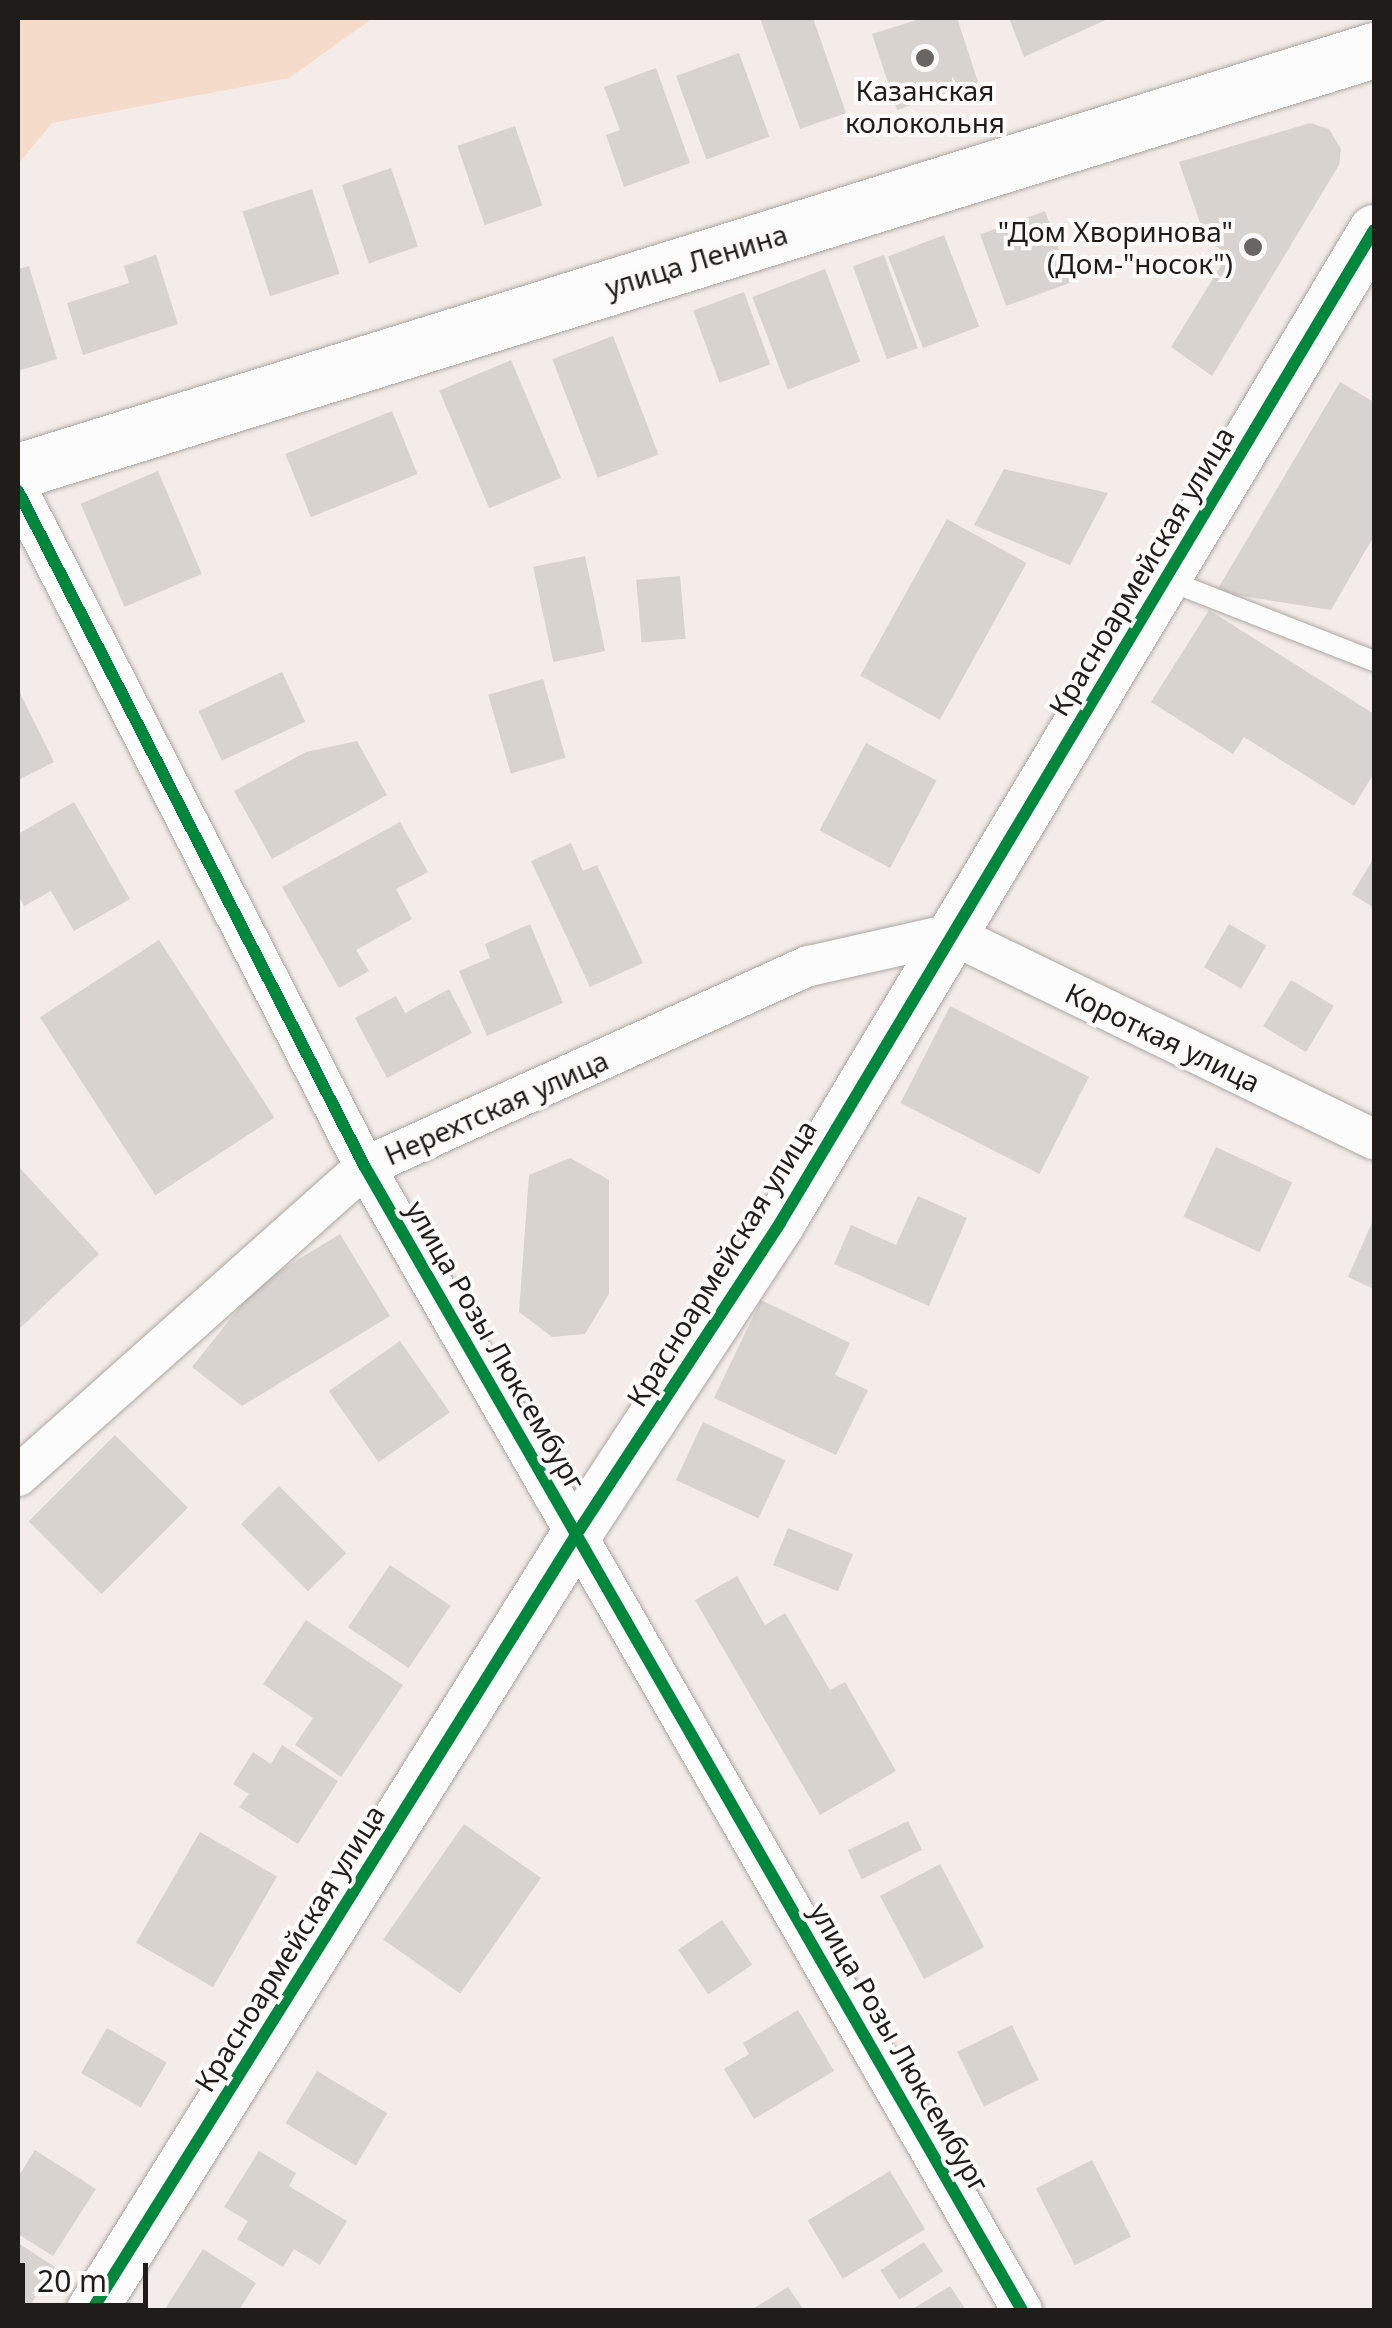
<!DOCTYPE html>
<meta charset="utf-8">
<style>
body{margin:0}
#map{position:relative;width:1392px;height:2328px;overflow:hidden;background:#f3ece8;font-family:"Noto Sans",sans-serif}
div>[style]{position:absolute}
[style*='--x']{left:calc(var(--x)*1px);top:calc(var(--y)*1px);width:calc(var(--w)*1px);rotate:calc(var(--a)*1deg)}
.green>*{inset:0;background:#f5dbc9}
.building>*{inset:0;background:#d9d3d0;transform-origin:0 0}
.roads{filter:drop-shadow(0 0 2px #ada7a4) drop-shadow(0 0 2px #ada7a4)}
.service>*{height:20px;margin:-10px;padding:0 10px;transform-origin:10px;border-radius:10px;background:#fdfcfc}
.minor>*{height:40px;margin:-20px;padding:0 20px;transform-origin:20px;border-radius:20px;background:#fdfcfc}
.tertiary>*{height:50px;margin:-25px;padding:0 25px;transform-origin:25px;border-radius:25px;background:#fdfcfc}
.secondary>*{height:55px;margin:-27.5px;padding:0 27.5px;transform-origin:27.5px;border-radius:27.5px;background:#fdfcfc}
.cycleway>*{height:12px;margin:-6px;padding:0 6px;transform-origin:6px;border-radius:6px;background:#00873e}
.dots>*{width:28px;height:28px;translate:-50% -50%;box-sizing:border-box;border:5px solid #fdfbf9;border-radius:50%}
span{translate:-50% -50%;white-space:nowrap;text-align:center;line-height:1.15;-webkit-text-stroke:8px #fdfbf9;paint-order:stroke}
.poi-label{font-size:28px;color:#201c19}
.right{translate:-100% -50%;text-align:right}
.street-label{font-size:28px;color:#201c19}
.frame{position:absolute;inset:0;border:20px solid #201c19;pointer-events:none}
.scale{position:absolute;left:20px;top:2263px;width:128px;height:45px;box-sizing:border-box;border:5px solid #201c19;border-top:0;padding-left:12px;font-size:30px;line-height:35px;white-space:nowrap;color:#201c19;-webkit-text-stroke:8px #fdfbf9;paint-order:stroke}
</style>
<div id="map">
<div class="green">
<div style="clip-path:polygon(18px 18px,373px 18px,289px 78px,52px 123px,18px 164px)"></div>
</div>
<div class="building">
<div style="clip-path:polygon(760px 18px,813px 18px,846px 113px,800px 129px)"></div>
<div style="clip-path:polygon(923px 18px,957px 18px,978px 82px,897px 110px,872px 34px)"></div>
<div style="clip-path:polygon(1009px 18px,1110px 18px,1024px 57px)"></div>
<div style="left:739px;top:53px;width:89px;height:67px;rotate:70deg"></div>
<div style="clip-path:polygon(656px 68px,690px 163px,624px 187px,606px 135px,620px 130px,604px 87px)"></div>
<div style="clip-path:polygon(1310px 123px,1329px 129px,1341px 149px,1339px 165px,1212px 376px,1171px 347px,1228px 254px,1206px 240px,1179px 162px)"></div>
<div style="left:515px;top:126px;width:84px;height:61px;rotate:71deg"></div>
<div style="left:391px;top:168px;width:83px;height:52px;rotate:71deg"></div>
<div style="left:312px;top:189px;width:89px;height:73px;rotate:72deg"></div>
<div style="left:1045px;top:211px;width:76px;height:69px;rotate:70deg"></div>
<div style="left:944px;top:235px;width:98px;height:60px;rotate:69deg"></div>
<div style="clip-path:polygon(156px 255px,178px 324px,83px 355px,67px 303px,129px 283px,124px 266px)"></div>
<div style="left:884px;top:255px;width:99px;height:33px;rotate:70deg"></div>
<div style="clip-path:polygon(29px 266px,57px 359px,18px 371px,18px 269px)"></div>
<div style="left:825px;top:269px;width:99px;height:78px;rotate:69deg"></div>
<div style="left:744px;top:292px;width:77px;height:54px;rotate:70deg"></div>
<div style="left:613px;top:336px;width:127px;height:65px;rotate:69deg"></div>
<div style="left:511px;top:360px;width:128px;height:78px;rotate:67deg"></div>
<div style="clip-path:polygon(1340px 382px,1374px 402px,1374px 536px,1331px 610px,1216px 592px)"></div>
<div style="left:392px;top:411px;width:68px;height:115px;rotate:68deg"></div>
<div style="clip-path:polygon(1004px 469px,1108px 493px,1070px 565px,974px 525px)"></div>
<div style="left:158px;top:471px;width:112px;height:84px;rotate:67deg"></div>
<div style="left:947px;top:519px;width:91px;height:179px;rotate:29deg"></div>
<div style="left:585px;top:556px;width:97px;height:53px;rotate:78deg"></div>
<div style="left:680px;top:576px;width:63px;height:44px;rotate:85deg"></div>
<div style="clip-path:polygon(1209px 610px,1374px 714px,1374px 773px,1354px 806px,1244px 737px,1233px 754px,1151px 702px)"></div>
<div style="left:282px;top:672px;width:55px;height:92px;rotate:65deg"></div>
<div style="left:543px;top:679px;width:82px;height:57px;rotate:74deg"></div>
<div style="clip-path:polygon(18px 689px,54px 762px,18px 780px)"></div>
<div style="clip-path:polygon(357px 741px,387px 795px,272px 859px,234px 791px,306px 752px)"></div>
<div style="left:866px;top:743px;width:80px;height:99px;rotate:28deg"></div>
<div style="clip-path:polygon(74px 802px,130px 899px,74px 931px,51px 891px,24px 906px,18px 895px,18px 834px)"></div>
<div style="clip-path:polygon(400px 822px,428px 872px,396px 889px,412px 919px,356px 950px,369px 971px,339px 988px,282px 887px)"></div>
<div style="clip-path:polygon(571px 843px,583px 871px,597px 865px,643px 963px,590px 987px,531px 861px)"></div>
<div style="clip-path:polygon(1374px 858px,1374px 908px,1352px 894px)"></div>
<div style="clip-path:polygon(530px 924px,563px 1003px,487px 1036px,459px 971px,490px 958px,485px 944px)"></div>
<div style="left:1229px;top:924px;width:43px;height:50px;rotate:30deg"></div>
<div style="left:159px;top:940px;width:212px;height:142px;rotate:57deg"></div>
<div style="left:1291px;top:980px;width:50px;height:54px;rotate:31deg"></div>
<div style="clip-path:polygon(449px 989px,472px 1033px,387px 1078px,355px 1018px,396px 996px,405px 1013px)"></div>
<div style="left:950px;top:1006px;width:156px;height:109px;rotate:27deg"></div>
<div style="left:1216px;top:1147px;width:84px;height:77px;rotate:25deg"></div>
<div style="clip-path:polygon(570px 1158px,609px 1180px,609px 1294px,585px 1334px,552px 1337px,519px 1312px,529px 1175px)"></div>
<div style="clip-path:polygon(18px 1166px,99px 1254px,18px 1330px)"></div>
<div style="clip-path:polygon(918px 1196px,967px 1218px,929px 1306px,834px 1264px,851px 1225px,896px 1245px)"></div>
<div style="clip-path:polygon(1374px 1218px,1374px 1289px,1348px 1277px)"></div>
<div style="clip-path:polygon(340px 1234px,390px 1316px,242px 1406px,192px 1367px,258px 1284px)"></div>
<div style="clip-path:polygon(761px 1300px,850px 1343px,835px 1375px,868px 1390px,836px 1455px,714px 1398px)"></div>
<div style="left:400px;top:1341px;width:87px;height:87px;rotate:55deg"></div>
<div style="left:703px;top:1422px;width:91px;height:64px;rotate:25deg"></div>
<div style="left:115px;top:1435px;width:103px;height:122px;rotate:45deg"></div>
<div style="left:279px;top:1486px;width:95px;height:54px;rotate:45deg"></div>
<div style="left:788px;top:1528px;width:70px;height:40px;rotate:22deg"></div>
<div style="left:390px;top:1565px;width:73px;height:75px;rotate:34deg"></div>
<div style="clip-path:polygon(737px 1576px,765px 1625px,785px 1613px,830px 1690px,845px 1682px,896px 1771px,820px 1815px,695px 1600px)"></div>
<div style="clip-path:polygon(306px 1620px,403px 1685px,341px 1777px,295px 1745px,313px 1718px,263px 1684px)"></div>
<div style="clip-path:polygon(282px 1745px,338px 1781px,298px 1844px,239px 1807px,249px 1794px,233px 1784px,253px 1752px,271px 1764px)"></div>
<div style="left:908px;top:1821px;width:32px;height:67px;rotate:64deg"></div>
<div style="left:464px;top:1824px;width:94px;height:141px;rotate:35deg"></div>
<div style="left:200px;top:1832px;width:89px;height:128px;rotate:30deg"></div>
<div style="left:940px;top:1864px;width:94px;height:68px;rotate:62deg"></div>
<div style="left:722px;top:1920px;width:54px;height:53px;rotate:56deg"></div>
<div style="clip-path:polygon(798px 2010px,834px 2071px,754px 2119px,724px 2069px,749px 2054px,743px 2043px)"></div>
<div style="left:1012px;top:2025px;width:61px;height:61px;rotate:64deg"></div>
<div style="left:107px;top:2028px;width:69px;height:52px;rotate:30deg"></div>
<div style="left:317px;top:2071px;width:82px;height:61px;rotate:31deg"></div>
<div style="clip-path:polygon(35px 2150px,96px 2189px,53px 2256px,18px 2234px,18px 2177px)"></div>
<div style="clip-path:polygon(259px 2151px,296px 2173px,289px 2186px,347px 2221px,320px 2265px,294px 2249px,283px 2267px,237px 2239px,248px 2221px,224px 2207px)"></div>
<div style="left:1092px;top:2160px;width:86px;height:63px;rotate:63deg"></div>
<div style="left:890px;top:2171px;width:68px;height:96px;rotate:59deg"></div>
<div style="left:924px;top:2242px;width:35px;height:52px;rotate:57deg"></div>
<div style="clip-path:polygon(18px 2243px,55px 2267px,27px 2310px,18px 2310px)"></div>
<div style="clip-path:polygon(203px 2249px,256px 2283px,239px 2310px,165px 2309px)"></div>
<div style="clip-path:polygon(950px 2286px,966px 2310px,911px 2310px)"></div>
<div style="clip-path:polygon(788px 2287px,804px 2310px,751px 2310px)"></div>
</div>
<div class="roads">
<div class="service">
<div style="--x:1167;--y:580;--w:222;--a:21.4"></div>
</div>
<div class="minor">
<div style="--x:18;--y:491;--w:760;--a:62.83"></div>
<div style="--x:365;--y:1167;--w:1318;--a:60.11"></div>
<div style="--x:18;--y:1476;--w:465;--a:-41.7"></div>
<div style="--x:365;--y:1167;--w:487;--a:-24.4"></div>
<div style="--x:809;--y:966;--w:146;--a:-12.7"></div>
<div style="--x:951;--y:934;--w:470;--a:25.9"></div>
</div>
<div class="tertiary">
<div style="--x:92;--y:2310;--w:914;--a:-58.01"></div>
<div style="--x:576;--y:1535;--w:373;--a:-56.8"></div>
<div style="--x:780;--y:1223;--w:1157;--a:-59.11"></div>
</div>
<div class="secondary">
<div style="--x:18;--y:471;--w:1420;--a:-17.25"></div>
</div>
</div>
<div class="cycleway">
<div style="--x:18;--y:491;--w:760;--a:62.83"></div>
<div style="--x:365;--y:1167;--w:1318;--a:60.11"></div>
<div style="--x:92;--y:2310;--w:914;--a:-58.01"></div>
<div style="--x:576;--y:1535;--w:373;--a:-56.8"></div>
<div style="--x:780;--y:1223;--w:1157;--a:-59.11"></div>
</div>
<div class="dots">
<div style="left:925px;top:58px;background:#6a6561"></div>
<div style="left:1253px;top:247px;background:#6a6561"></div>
</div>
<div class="poi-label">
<span style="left:925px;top:106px">Казанская<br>колокольня</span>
<span class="right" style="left:1233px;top:247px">"Дом Хворинова"<br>(Дом-"носок")</span>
</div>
<div class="street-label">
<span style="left:696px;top:260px;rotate:-17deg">улица Ленина</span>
<span style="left:1141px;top:571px;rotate:-59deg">Красноармейская улица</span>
<span style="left:1163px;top:1037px;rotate:26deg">Короткая улица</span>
<span style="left:496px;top:1107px;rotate:-24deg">Нерехтская улица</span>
<span style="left:721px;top:1263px;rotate:-58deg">Красноармейская улица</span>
<span style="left:496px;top:1345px;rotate:60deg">улица Розы Люксембург</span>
<span style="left:289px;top:1948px;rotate:-58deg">Красноармейская улица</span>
<span style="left:900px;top:2047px;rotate:60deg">улица Розы Люксембург</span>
</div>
<div class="frame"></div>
<div class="scale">20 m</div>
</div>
